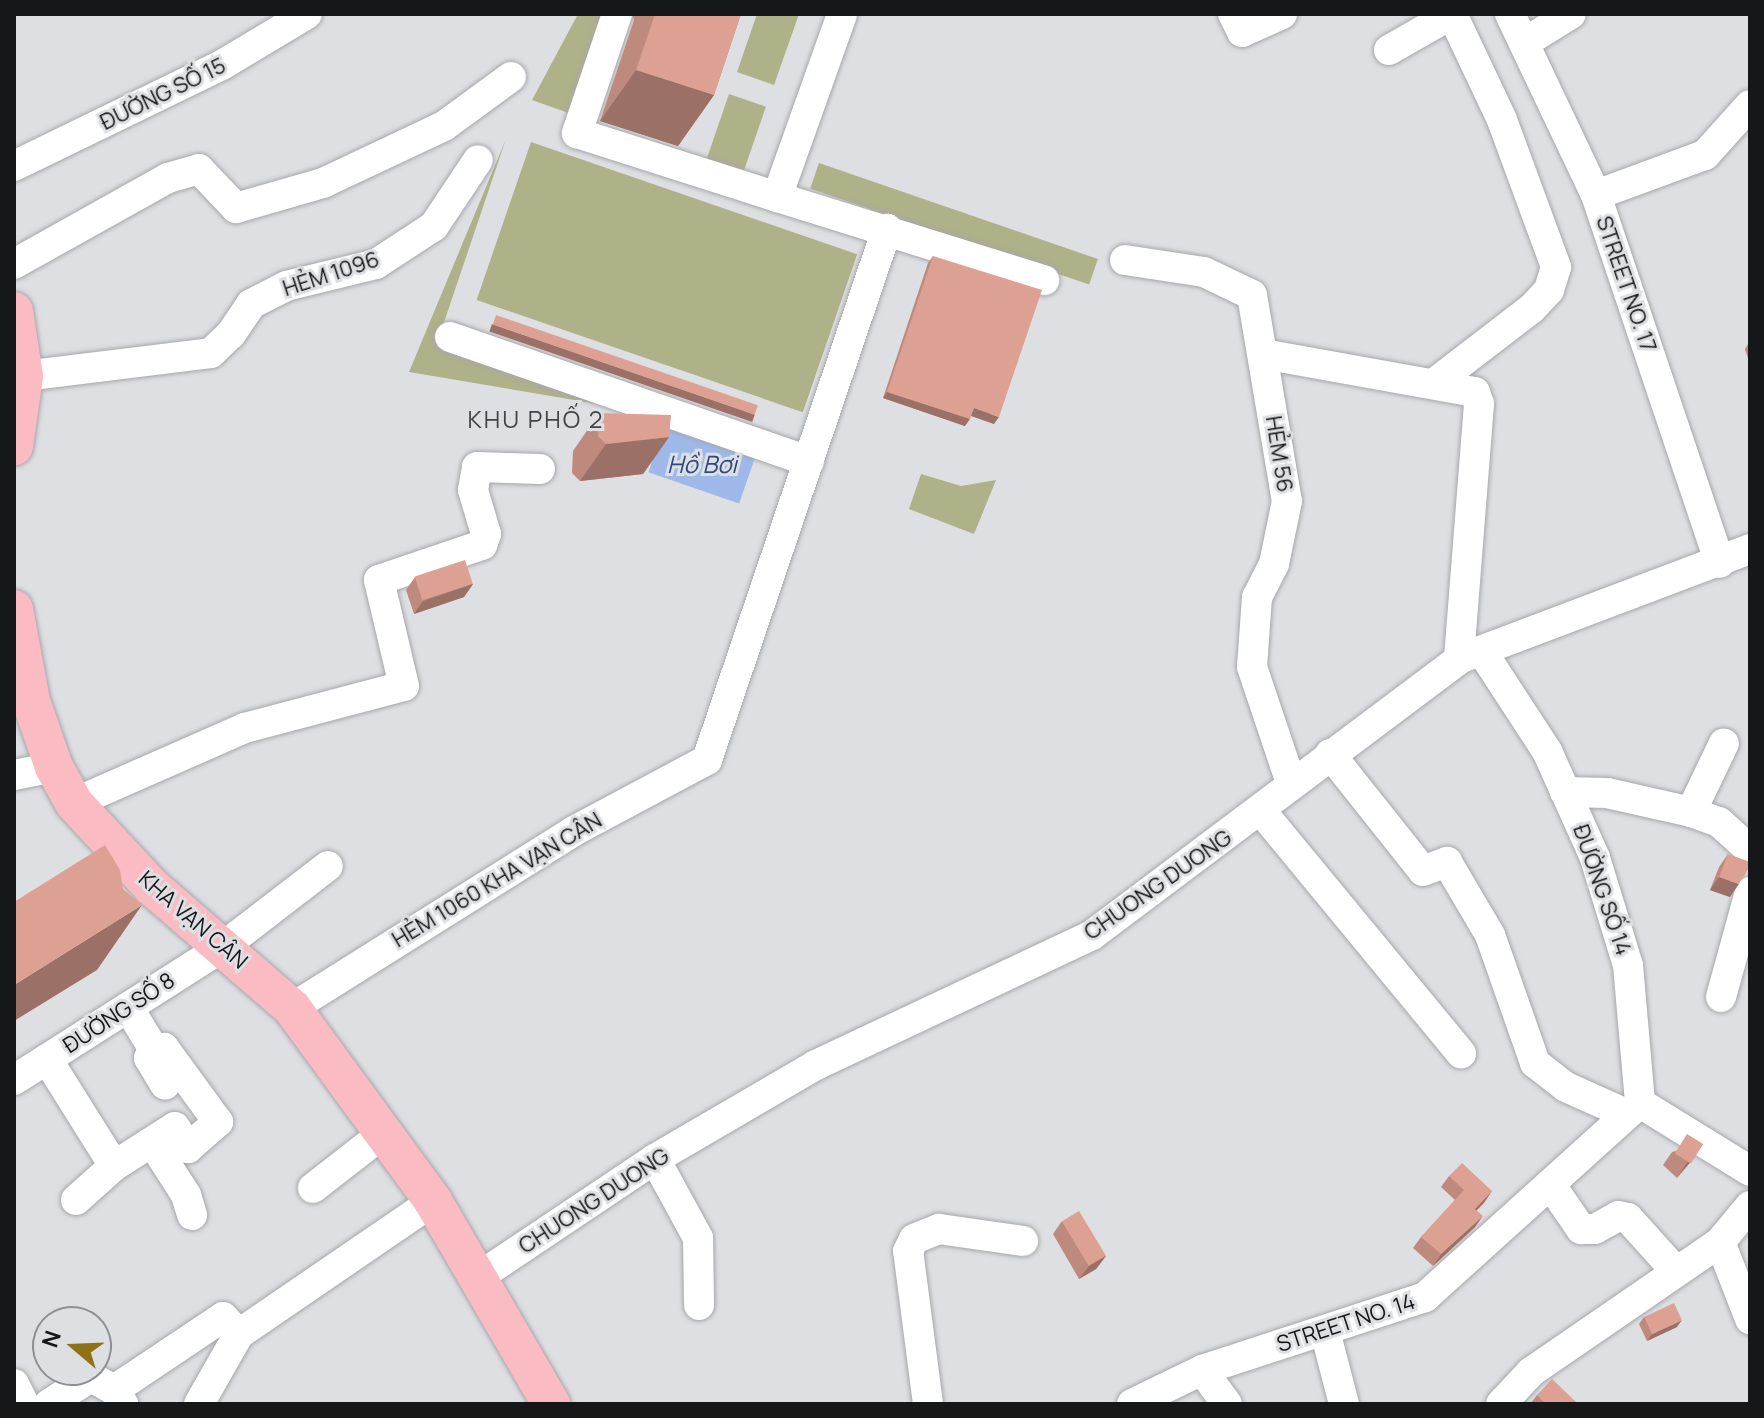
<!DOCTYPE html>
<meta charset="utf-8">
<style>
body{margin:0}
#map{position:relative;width:1764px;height:1418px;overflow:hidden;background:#dedfe2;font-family:Manrope,sans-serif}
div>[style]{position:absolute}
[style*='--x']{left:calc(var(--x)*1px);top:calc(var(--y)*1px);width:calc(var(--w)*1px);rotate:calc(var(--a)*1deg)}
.green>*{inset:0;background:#afb189;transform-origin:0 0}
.water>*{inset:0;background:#9eb9e9;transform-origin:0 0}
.roads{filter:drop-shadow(0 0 2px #a6a7ab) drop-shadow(0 0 2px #a6a7ab)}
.minor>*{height:30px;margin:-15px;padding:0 15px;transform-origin:15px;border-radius:15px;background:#fff}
.major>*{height:38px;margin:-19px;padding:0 19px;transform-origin:19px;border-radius:19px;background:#fabbc2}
.wall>*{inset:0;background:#be8a7e}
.shaded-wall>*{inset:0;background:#9b7167;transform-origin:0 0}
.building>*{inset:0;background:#dda193;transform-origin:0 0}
span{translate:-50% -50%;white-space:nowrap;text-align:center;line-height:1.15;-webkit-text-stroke:6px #dedfe2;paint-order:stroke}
.street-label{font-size:22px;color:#161718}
.neighbourhood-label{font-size:24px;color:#434447;letter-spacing:2px}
.water-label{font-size:24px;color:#2c4b86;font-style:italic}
.frame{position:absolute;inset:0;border:16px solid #161718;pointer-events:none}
.north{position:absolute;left:32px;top:1306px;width:80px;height:80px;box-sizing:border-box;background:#dedfe2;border:2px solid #8e8f91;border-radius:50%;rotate:289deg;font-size:22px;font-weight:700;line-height:32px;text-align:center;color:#161718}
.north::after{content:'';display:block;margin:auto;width:28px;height:36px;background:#8f7217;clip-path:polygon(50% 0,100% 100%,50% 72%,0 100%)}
</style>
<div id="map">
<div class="green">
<div style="clip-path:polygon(578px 14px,609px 14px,574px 115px,532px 100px)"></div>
<div style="clip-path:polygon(757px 14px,799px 14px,774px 85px,737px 72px)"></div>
<div style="left:729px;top:94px;width:39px;height:74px;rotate:19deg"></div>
<div style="clip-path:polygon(506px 139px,437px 343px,651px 413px,409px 372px)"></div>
<div style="left:531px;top:142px;width:345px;height:167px;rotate:19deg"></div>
<div style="left:819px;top:163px;width:295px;height:27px;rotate:19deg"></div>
<div style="clip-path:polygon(921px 474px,961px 486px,996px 480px,974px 534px,909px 509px)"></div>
</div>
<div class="water">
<div style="left:665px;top:424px;width:96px;height:51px;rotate:19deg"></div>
</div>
<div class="roads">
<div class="minor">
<div style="--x:617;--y:14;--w:126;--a:108.6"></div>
<div style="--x:577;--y:133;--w:210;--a:17.7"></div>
<div style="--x:777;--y:197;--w:194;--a:-70.4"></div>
<div style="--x:1233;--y:14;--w:20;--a:63"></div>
<div style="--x:1242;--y:32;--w:44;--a:-24.2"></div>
<div style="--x:1510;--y:14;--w:200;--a:64.6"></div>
<div style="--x:1596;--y:195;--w:388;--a:71.4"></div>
<div style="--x:1524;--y:43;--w:55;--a:-31.7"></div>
<div style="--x:1389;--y:50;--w:73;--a:-29.7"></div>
<div style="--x:1452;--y:14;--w:117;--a:64.7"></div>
<div style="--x:1502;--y:120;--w:157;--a:69.8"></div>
<div style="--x:1556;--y:267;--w:24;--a:107"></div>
<div style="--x:1549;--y:290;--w:26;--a:133"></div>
<div style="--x:1531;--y:309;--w:120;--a:142.5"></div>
<div style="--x:14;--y:166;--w:231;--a:-25.9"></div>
<div style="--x:222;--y:65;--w:99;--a:-31"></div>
<div style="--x:1596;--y:195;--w:116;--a:-20.2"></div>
<div style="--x:1705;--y:155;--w:67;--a:-48"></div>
<div style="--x:777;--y:197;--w:280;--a:17.3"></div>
<div style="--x:1125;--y:260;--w:80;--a:8.6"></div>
<div style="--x:1204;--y:272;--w:53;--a:25.6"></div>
<div style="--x:1252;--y:295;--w:209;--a:80.4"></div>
<div style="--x:1287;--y:501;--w:64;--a:101.7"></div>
<div style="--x:1274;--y:564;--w:37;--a:117"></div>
<div style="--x:1257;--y:597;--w:70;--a:94.1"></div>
<div style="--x:1252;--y:667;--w:122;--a:71.4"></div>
<div style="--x:14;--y:264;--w:176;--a:-29.2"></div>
<div style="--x:168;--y:178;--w:32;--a:-16"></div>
<div style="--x:199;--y:169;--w:54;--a:46.5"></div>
<div style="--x:236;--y:208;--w:91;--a:-16"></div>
<div style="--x:323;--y:183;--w:134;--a:-25.2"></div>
<div style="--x:444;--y:126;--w:83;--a:-36.2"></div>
<div style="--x:450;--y:337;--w:380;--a:19.1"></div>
<div style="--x:1263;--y:354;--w:215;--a:10.2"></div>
<div style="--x:1475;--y:392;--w:13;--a:72"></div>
<div style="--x:1479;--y:404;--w:256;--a:94.5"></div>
<div style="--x:24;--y:376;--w:188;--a:-7"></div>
<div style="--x:211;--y:353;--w:28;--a:-44"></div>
<div style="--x:231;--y:334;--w:36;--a:-56"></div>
<div style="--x:251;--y:304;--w:39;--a:-27"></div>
<div style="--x:286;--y:286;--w:93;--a:-13.7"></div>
<div style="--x:376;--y:264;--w:69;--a:-33.2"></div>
<div style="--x:434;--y:226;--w:79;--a:-56.3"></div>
<div style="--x:1483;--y:653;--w:117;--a:56.9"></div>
<div style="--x:1547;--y:751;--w:117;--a:65.8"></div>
<div style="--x:1595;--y:858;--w:112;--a:72.9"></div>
<div style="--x:1628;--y:965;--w:139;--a:85"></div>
<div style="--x:1330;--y:754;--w:149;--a:51.5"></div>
<div style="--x:1423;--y:871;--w:26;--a:-21"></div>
<div style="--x:1447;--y:862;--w:85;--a:59.5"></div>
<div style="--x:1490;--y:935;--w:136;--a:70.6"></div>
<div style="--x:1535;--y:1063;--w:39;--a:38"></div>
<div style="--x:1566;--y:1087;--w:66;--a:24.2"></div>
<div style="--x:14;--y:775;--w:41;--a:-11.3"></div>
<div style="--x:1565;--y:792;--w:42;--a:1.4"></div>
<div style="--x:1607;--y:793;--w:86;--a:12.7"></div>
<div style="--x:1691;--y:812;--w:30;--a:20"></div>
<div style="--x:1719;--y:822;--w:42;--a:42.1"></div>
<div style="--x:74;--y:803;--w:187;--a:-23.7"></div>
<div style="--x:245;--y:728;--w:164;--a:-14.8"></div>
<div style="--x:404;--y:686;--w:109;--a:-103.3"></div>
<div style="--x:379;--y:580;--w:109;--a:-18.8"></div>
<div style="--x:482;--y:545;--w:12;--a:-70"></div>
<div style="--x:486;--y:534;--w:46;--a:-106.5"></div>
<div style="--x:473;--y:490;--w:23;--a:-80"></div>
<div style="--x:477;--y:467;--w:63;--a:1.8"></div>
<div style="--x:1262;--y:812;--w:313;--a:50.5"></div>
<div style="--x:1691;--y:812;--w:76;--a:-64.4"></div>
<div style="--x:1721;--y:997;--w:109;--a:-74.6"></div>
<div style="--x:128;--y:1007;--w:54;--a:58.7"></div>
<div style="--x:292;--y:1008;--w:333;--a:-32.1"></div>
<div style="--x:574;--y:831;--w:151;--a:-28.1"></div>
<div style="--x:707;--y:760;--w:561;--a:-71.27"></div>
<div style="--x:47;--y:1059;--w:126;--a:57.9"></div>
<div style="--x:114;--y:1166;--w:72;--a:-32.6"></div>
<div style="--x:175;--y:1127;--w:25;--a:58"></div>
<div style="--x:188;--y:1148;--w:40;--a:-41"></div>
<div style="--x:218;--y:1122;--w:92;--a:-126.1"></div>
<div style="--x:164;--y:1048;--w:18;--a:146"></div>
<div style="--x:149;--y:1058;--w:31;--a:59"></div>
<div style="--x:14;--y:1080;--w:249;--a:-32.5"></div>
<div style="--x:224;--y:946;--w:131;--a:-37.6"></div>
<div style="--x:1640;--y:1103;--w:129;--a:31.7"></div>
<div style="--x:152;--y:1142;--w:63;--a:57.3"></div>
<div style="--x:186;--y:1195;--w:21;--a:73"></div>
<div style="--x:655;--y:1159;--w:90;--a:61.4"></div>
<div style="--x:698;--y:1238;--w:67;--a:89.1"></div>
<div style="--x:1550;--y:1184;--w:55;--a:55.4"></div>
<div style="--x:1581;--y:1229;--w:14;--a:0"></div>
<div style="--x:1595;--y:1229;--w:26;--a:-29"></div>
<div style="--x:1618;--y:1216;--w:10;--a:11"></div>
<div style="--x:1628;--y:1218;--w:69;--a:48"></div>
<div style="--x:313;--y:1188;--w:91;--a:-37.9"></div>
<div style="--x:76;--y:1200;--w:51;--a:-41.8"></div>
<div style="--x:1720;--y:1242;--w:83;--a:68.7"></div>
<div style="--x:480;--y:1276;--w:211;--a:-33.8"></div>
<div style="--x:655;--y:1159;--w:186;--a:-30.3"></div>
<div style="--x:816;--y:1065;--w:305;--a:-25.2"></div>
<div style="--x:1092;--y:935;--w:459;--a:-36.9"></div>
<div style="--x:1459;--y:659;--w:311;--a:-20.7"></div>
<div style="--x:1325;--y:1331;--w:75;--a:75.4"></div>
<div style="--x:1202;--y:1370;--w:42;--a:53.7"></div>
<div style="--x:14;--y:1384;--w:22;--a:63"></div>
<div style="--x:114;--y:1390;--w:131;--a:-33.8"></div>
<div style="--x:223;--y:1317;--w:23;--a:47"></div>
<div style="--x:49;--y:1404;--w:50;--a:-32.7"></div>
<div style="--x:91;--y:1377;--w:26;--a:29"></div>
<div style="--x:114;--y:1390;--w:17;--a:57"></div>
<div style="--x:199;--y:1404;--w:81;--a:-60.3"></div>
<div style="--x:239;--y:1334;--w:235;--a:-34.4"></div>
<div style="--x:928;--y:1404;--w:154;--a:-97.4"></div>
<div style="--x:908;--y:1251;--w:13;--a:-63"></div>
<div style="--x:914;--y:1239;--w:27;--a:-22"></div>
<div style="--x:939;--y:1229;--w:85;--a:8.1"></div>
<div style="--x:1132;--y:1404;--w:78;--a:-25.9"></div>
<div style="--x:1202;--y:1370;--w:235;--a:-18.1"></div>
<div style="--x:1425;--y:1297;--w:290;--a:-42.1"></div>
<div style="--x:1501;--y:1404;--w:44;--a:-46.8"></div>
<div style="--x:1531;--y:1372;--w:229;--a:-34.5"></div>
<div style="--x:1720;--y:1242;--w:47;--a:-50.2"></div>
</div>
<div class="major">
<div style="--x:14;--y:311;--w:66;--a:81.3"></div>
<div style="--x:24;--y:376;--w:71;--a:98.1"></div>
<div style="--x:14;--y:609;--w:94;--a:79.5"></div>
<div style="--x:31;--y:701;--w:70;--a:70.8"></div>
<div style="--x:54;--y:767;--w:41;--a:60.9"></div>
<div style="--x:74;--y:803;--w:113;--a:47.1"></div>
<div style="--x:151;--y:886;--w:186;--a:40.9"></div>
<div style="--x:292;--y:1008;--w:239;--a:53.8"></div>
<div style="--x:433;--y:1201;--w:235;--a:59.8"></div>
</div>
</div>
<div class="wall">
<div style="clip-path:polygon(632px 14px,741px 14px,714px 95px,678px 146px,600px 121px,634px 20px)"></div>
<div style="clip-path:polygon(933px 256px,994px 424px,971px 416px,965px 426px,883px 398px,928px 263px)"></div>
<div style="clip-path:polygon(1750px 341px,1750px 365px,1745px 349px)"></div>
<div style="clip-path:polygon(599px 413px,669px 437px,643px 474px,580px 481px,572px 473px,573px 451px)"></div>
<div style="clip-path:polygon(415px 577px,473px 584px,464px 597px,414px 614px,406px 590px)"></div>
<div style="clip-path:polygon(1728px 854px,1730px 897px,1710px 890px,1719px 867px)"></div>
<div style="clip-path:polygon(1703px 1144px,1677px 1178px,1663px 1165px,1672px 1152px)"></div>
<div style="clip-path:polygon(1449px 1176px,1492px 1191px,1477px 1210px,1475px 1227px,1433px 1266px,1413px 1248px,1421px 1237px,1455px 1200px,1441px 1187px)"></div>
<div style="clip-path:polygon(1062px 1221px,1106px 1256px,1096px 1269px,1079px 1279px,1053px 1234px)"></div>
<div style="clip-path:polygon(1644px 1317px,1677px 1327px,1647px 1341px,1639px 1324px)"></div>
<div style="clip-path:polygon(1537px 1395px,1576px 1404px,1530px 1404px)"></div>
</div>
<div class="shaded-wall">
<div style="clip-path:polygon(636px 70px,714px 95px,678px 146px,600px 121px)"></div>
<div style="left:492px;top:324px;width:278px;height:8px;rotate:19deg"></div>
<div style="clip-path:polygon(887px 392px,970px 419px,965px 426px,883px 398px)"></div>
<div style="clip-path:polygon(974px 408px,999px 417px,994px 424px,969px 415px)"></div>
<div style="clip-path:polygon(669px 437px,643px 474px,580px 481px,606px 444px)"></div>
<div style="clip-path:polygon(473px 584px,464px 597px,414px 614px,423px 601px)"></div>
<div style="clip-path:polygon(1719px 877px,1739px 884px,1730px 897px,1710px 890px)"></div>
<div style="clip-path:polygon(142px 905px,97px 970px,14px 1021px,14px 985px)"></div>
<div style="clip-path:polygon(1703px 1144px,1694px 1158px,1677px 1178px,1686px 1164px)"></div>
<div style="clip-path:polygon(1492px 1191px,1484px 1203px,1467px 1220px,1475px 1209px)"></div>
<div style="clip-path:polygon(1483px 1216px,1475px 1227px,1433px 1266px,1441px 1254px)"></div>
<div style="clip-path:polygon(1106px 1256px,1096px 1269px,1079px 1279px,1089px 1266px)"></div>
<div style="clip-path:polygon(1682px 1320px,1677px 1327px,1647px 1341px,1652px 1334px)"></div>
</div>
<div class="building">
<div style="clip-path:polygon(655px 14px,741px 14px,714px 95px,636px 70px)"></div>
<div style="clip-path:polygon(933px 256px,1042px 290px,999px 417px,974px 408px,970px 419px,887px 392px)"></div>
<div style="left:496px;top:315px;width:277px;height:10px;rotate:19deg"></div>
<div style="clip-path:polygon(599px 413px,671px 415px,669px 437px,606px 444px,598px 436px)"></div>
<div style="left:465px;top:560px;width:25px;height:53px;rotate:72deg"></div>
<div style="clip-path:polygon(105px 845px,120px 870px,123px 889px,142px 905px,14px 985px,14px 902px)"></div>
<div style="clip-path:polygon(1728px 854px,1750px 862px,1750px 866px,1739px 884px,1719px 877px)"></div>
<div style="left:1687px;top:1134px;width:19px;height:23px;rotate:32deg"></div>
<div style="clip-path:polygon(1462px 1163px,1492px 1191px,1475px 1209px,1483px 1216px,1441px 1254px,1421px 1237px,1464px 1190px,1449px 1176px)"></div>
<div style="left:1079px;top:1211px;width:52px;height:20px;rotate:59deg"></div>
<div style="left:1674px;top:1303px;width:19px;height:33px;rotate:65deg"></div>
<div style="clip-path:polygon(1552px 1379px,1577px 1403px,1576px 1404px,1546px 1404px,1537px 1395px)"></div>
</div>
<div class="street-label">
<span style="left:163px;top:94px;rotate:-26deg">ĐƯỜNG SỐ 15</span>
<span style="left:331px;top:274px;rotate:-18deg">HẺM 1096</span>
<span style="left:1626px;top:284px;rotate:71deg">STREET NO. 17</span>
<span style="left:1279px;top:454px;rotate:81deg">HẺM 56</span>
<span style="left:497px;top:880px;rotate:-31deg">HẺM 1060 KHA VẠN CÂN</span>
<span style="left:1158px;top:885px;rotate:-35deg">CHUONG DUONG</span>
<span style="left:1602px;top:890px;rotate:71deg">ĐƯỜNG SỐ 14</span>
<span style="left:193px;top:920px;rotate:41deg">KHA VẠN CÂN</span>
<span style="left:119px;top:1013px;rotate:-33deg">ĐƯỜNG SỐ 8</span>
<span style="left:594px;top:1201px;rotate:-33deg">CHUONG DUONG</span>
<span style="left:1346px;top:1323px;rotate:-18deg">STREET NO. 14</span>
</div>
<div class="neighbourhood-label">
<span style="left:536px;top:419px">KHU PHỐ 2</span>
</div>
<div class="water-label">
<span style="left:702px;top:464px">Hồ Bơi</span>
</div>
<div class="frame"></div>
<div class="north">N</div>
</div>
